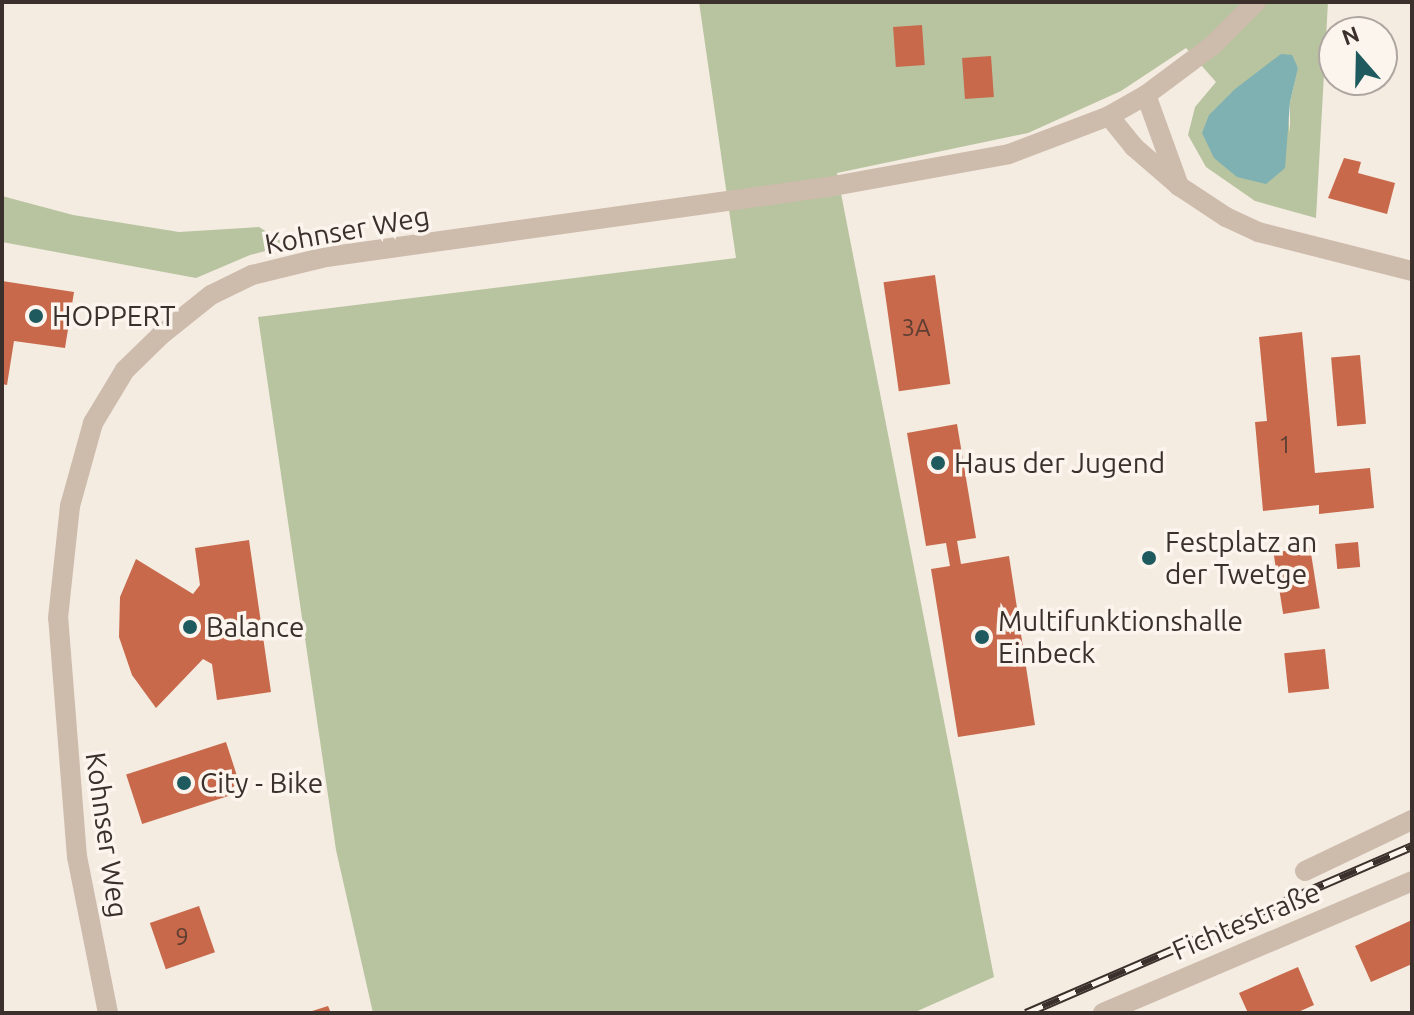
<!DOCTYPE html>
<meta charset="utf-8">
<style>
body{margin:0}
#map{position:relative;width:1414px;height:1015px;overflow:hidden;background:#f4ebe1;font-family:Ubuntu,sans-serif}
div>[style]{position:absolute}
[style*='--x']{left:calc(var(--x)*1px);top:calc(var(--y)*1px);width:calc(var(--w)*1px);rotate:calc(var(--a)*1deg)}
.green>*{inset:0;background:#b8c4a0}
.water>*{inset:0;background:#7fb0b2}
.building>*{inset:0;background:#c8694b;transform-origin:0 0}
.minor>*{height:20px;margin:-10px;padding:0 10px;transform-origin:10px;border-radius:10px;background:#cdbbac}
.rail>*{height:9px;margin-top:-4.5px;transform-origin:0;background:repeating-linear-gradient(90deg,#fbf5ee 0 18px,#3b302b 0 36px);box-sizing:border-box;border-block:2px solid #3b302b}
.dots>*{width:22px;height:22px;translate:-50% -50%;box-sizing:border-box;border:4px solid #fbf5ee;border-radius:50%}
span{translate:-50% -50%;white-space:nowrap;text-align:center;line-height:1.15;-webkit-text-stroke:7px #fbf5ee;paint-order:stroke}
.number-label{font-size:24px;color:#5e3e33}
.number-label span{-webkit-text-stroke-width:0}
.street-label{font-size:28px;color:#3b302b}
.poi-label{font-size:28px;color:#3b302b}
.left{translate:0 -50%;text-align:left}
.frame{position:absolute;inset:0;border:4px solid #3b302b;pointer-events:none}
.north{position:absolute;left:1318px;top:16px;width:80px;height:80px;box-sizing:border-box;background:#fbf5ee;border:2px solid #aea6a0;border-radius:50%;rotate:340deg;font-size:22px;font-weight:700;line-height:32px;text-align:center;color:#3b302b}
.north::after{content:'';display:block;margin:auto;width:28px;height:36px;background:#1f5a5e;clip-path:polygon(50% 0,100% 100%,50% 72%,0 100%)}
</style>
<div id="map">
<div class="green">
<div style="clip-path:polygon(evenodd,699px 2px,1328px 2px,1316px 218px,1255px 201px,1206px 167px,1188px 135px,1195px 107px,1216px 82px,1186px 48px,1121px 91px,1028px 133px,837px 173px,994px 977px,913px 1013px,373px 1013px,336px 850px,258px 317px,736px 258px,699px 2px,1281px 54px,1298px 67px,1290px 102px,1290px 133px,1281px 54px)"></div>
<div style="clip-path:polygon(2px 196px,73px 215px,179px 232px,259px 227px,288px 245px,250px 255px,196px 278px,2px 242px)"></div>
</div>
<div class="water">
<div style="clip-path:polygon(1281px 54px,1292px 55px,1298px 68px,1290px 102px,1285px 168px,1266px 184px,1237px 177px,1214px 158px,1202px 133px,1209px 115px,1235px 89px)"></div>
</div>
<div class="building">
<div style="left:922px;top:25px;width:40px;height:29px;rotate:86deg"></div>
<div style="left:991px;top:56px;width:41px;height:29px;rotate:86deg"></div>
<div style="clip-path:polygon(1344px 158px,1361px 162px,1358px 173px,1395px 183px,1387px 214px,1328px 198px)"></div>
<div style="left:935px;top:275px;width:110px;height:52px;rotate:82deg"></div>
<div style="clip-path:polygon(2px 281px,74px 292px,65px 348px,14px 341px,7px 385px,2px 384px)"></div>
<div style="clip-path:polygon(1302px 332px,1315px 473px,1370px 468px,1374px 508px,1319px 514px,1319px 505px,1263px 511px,1255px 422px,1267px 421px,1259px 337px)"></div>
<div style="left:1360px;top:355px;width:69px;height:29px;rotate:85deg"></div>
<div style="clip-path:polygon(957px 424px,976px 538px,957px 541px,961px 564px,1009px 556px,1035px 725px,958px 737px,931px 569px,950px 566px,946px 543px,926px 546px,907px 433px)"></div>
<div style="clip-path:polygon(249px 540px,271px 692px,217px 700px,212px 664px,203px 659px,156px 708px,132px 675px,119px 637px,120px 597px,136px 559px,193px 594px,200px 585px,195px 548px)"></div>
<div style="left:1358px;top:542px;width:25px;height:23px;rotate:85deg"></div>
<div style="left:1310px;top:547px;width:62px;height:37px;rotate:81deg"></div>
<div style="left:1325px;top:649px;width:40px;height:41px;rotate:84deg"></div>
<div style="left:226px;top:742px;width:52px;height:105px;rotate:72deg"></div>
<div style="left:199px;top:906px;width:49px;height:52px;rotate:71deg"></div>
<div style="clip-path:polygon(1412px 920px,1412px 964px,1371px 982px,1355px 946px)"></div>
<div style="clip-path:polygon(1298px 967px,1314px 1005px,1296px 1013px,1248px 1013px,1239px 993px)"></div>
<div style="clip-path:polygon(328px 1006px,331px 1013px,309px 1013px,309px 1012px)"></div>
</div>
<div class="minor">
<div style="--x:1146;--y:95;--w:97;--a:70.1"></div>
<div style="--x:1109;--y:116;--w:40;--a:51"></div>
<div style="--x:1134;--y:147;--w:60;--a:40.9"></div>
<div style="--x:1179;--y:186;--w:56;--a:33.4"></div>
<div style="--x:1226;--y:217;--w:35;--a:25"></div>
<div style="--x:1258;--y:232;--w:159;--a:14.2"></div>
<div style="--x:1305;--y:871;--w:119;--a:-25.5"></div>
<div style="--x:108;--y:1013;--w:159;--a:-101.2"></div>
<div style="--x:77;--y:857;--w:240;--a:-94.5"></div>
<div style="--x:58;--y:618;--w:113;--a:-83.9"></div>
<div style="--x:70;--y:506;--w:86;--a:-74.5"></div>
<div style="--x:93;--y:423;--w:62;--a:-58.9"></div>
<div style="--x:125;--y:370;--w:50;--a:-44.2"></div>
<div style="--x:161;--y:335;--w:64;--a:-38.7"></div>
<div style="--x:211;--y:295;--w:46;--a:-26"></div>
<div style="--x:252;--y:275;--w:76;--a:-13.7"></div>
<div style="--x:326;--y:257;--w:507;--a:-7.94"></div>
<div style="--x:828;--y:187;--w:184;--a:-10.3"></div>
<div style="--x:1009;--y:154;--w:107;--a:-20.8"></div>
<div style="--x:1109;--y:116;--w:43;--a:-29.6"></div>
<div style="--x:1146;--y:95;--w:84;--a:-36.7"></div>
<div style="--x:1213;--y:45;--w:61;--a:-45"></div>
<div style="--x:1103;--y:1013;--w:336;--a:-23.1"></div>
</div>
<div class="rail">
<div style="--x:1026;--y:1013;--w:421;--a:-23.4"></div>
</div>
<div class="dots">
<div style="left:36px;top:316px;background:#1f5a5e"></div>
<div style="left:938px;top:463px;background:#1f5a5e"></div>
<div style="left:1149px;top:558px;background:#1f5a5e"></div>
<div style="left:190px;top:627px;background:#1f5a5e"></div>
<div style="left:982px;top:637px;background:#1f5a5e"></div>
<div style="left:184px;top:783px;background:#1f5a5e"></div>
</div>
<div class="number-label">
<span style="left:916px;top:328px">3A</span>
<span style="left:1285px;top:445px">1</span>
<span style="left:182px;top:937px">9</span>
</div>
<div class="street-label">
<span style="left:347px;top:230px;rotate:-10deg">Kohnser Weg</span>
<span style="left:107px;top:835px;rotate:82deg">Kohnser Weg</span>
<span style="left:1246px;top:921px;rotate:-23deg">Fichtestraße</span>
</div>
<div class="poi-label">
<span class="left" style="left:52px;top:316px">HOPPERT</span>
<span class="left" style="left:954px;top:463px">Haus der Jugend</span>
<span class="left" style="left:1165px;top:558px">Festplatz an<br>der Twetge</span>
<span class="left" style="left:998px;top:637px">Multifunktionshalle<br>Einbeck</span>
<span class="left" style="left:206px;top:627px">Balance</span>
<span class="left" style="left:200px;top:783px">City - Bike</span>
</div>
<div class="frame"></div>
<div class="north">N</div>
</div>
